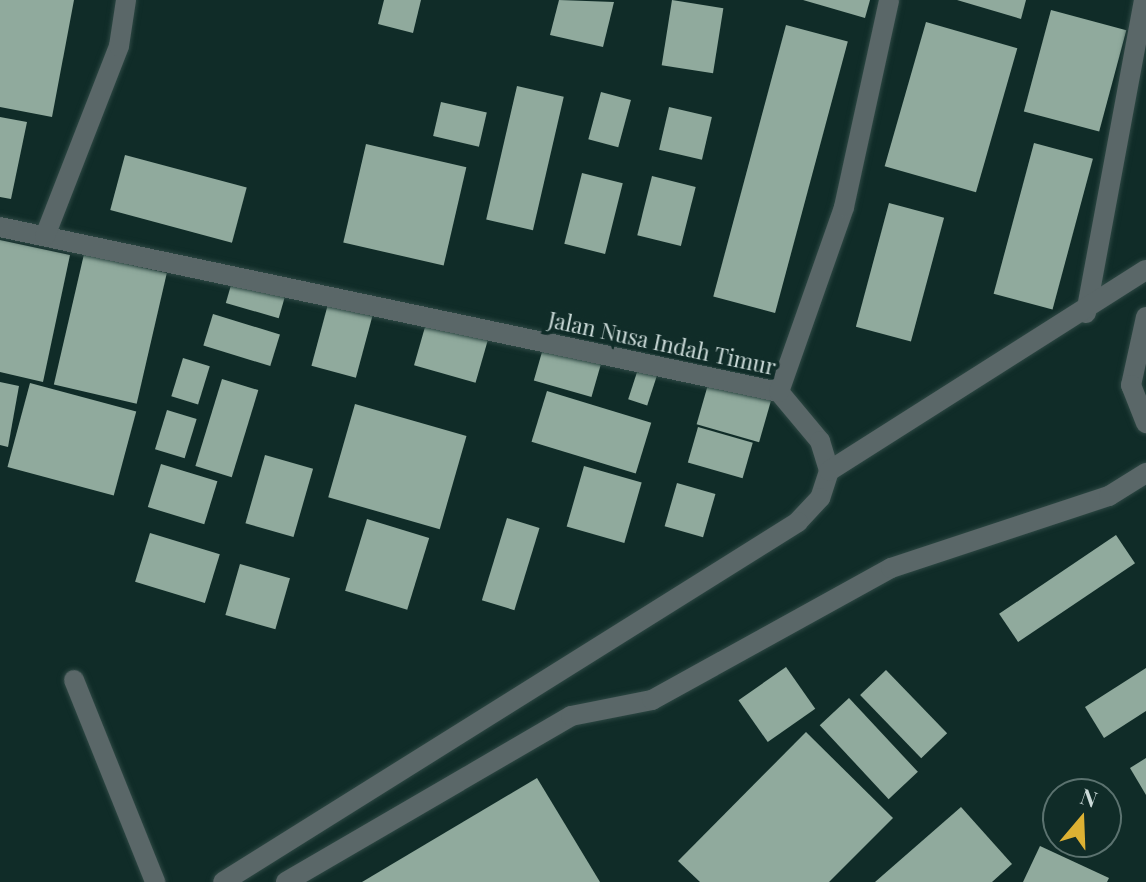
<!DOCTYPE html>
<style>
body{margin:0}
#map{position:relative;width:1146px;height:882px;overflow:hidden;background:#102c28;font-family:"Playfair Display",serif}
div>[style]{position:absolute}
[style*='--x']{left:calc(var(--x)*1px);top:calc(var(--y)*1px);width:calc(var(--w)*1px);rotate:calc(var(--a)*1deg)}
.building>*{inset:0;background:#90aa9d;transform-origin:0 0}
.roads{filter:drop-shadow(0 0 2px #2e4844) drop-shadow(0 0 2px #2e4844)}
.minor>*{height:20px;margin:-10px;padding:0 10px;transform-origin:10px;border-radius:10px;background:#5a6768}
span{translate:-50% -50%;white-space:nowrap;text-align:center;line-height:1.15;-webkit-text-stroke:8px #102c28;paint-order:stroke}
.street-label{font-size:22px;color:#ccdbd9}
.north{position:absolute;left:1042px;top:778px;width:80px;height:80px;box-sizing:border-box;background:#102c28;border:2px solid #5b726f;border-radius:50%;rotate:19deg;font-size:22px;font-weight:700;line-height:32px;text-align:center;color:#ccdbd9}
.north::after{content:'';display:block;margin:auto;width:28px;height:36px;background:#ddb133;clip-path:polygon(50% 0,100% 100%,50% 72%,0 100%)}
</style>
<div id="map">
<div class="building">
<div style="clip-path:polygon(0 0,74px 0,52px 117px,0 107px)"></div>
<div style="clip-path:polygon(384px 0,421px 0,413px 33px,378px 24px)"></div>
<div style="clip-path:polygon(559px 0,614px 2px,603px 47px,550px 35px)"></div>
<div style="left:672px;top:0;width:52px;height:66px;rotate:9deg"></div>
<div style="clip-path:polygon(803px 0,870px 0,865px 18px)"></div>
<div style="clip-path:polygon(957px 0,1026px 0,1021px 19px)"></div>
<div style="left:1051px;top:10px;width:78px;height:105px;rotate:15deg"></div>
<div style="left:926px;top:22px;width:95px;height:150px;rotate:16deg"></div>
<div style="left:786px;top:25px;width:64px;height:281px;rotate:15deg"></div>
<div style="left:517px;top:86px;width:48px;height:137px;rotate:13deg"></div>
<div style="left:601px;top:92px;width:31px;height:49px;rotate:15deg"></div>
<div style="left:441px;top:102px;width:47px;height:35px;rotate:13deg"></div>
<div style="left:669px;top:107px;width:44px;height:44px;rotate:13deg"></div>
<div style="clip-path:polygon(0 117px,27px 122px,11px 199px,0 197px)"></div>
<div style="left:1034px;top:143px;width:61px;height:156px;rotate:15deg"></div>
<div style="left:366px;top:144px;width:103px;height:101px;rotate:13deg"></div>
<div style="left:125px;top:155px;width:126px;height:57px;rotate:15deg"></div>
<div style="left:582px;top:173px;width:42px;height:73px;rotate:14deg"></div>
<div style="left:652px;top:176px;width:45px;height:61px;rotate:14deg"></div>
<div style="left:889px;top:203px;width:57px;height:128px;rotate:15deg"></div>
<div style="clip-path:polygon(0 240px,70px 255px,43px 382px,0 372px)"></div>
<div style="left:84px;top:254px;width:85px;height:134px;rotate:13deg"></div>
<div style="left:233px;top:278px;width:55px;height:26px;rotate:16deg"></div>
<div style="left:328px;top:304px;width:46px;height:64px;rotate:15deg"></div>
<div style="left:213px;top:314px;width:70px;height:33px;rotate:17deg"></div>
<div style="left:427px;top:320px;width:64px;height:47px;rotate:16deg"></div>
<div style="left:544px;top:345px;width:60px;height:37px;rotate:16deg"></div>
<div style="left:183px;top:358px;width:28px;height:40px;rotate:17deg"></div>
<div style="left:639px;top:366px;width:20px;height:35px;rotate:18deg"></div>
<div style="left:222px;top:379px;width:38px;height:91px;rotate:17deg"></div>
<div style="left:709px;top:381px;width:65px;height:45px;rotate:16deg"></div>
<div style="clip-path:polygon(0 382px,19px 386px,8px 447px,0 445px)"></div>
<div style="left:30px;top:383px;width:110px;height:87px;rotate:15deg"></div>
<div style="left:547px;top:391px;width:109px;height:53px;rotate:17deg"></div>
<div style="left:355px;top:404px;width:116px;height:97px;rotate:16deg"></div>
<div style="left:167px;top:410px;width:31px;height:41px;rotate:17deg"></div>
<div style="left:698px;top:427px;width:57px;height:37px;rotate:16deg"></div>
<div style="left:265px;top:455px;width:50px;height:71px;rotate:16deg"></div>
<div style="left:161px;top:464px;width:59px;height:45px;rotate:17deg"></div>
<div style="left:584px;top:466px;width:60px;height:63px;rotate:16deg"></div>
<div style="left:677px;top:483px;width:40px;height:45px;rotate:16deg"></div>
<div style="left:507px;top:518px;width:34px;height:86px;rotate:17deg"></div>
<div style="left:367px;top:519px;width:65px;height:75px;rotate:17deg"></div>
<div style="left:150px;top:533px;width:73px;height:51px;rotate:17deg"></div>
<div style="left:1116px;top:535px;width:34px;height:141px;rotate:56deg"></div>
<div style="left:240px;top:564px;width:52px;height:53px;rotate:16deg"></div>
<div style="left:786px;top:667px;width:51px;height:58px;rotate:55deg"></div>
<div style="clip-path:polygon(1146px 668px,1146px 711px,1104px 738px,1085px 707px)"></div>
<div style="left:886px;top:670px;width:88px;height:36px;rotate:46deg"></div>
<div style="left:849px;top:698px;width:101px;height:40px;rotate:47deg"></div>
<div style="clip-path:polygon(806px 732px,893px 818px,829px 882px,700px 882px,678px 861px)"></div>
<div style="clip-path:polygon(1146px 758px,1146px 795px,1130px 768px)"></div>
<div style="clip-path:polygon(537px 778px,600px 882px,362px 882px)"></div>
<div style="clip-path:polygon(961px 807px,1012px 864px,992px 882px,875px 882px)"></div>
<div style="clip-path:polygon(1040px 846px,1109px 878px,1107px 882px,1023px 882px)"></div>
</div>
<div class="roads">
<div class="minor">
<div style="--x:0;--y:227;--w:796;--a:11.96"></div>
<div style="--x:779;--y:392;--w:64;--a:50.1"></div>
<div style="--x:820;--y:441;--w:31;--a:73"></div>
<div style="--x:829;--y:471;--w:28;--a:108"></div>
<div style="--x:820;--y:498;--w:33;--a:133"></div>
<div style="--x:798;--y:522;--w:678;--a:147.95"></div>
<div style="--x:45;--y:236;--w:204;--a:-68.7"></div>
<div style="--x:119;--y:46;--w:47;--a:-81.3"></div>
<div style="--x:1086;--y:313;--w:318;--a:-79.5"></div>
<div style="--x:1146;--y:317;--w:70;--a:102.4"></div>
<div style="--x:1131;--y:385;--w:41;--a:68.5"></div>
<div style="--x:779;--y:392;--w:196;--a:-70.6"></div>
<div style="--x:844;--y:207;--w:212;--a:-77.7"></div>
<div style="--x:829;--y:471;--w:375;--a:-32.4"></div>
<div style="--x:74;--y:680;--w:218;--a:68.1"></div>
<div style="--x:286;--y:882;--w:330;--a:-30.2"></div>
<div style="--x:571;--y:716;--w:83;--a:-11.2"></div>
<div style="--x:652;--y:700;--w:273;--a:-28.9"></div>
<div style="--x:891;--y:568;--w:230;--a:-18.3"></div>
<div style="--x:1109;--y:496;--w:44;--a:-31.9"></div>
</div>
</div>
<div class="street-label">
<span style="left:662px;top:343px;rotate:12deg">Jalan Nusa Indah Timur</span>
</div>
<div class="north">N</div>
</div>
